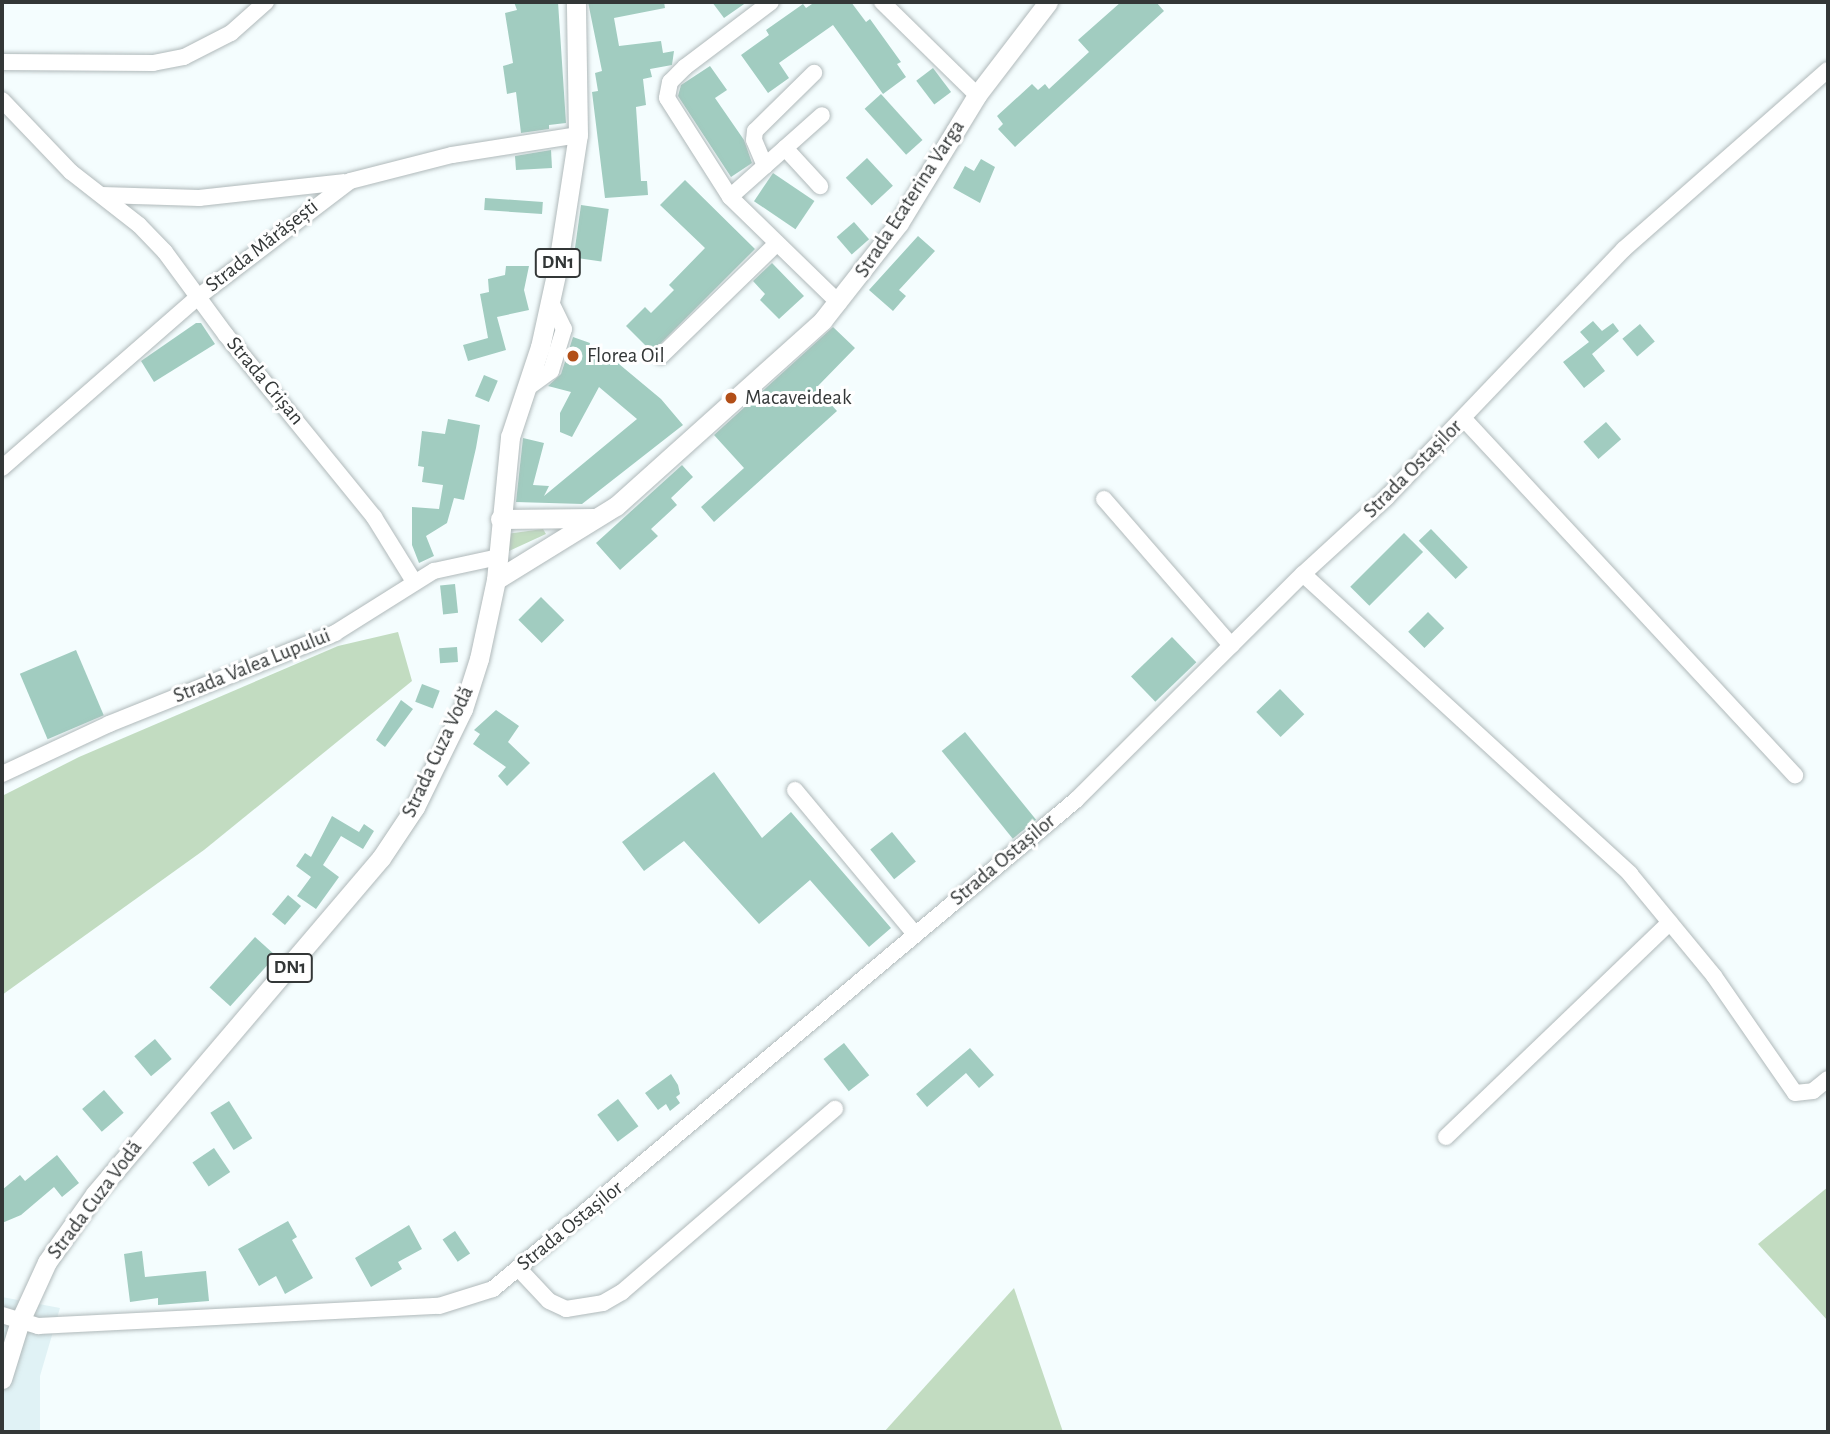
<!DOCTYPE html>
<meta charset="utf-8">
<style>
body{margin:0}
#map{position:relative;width:1830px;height:1434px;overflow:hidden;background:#f4fdfe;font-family:"Alegreya Sans",sans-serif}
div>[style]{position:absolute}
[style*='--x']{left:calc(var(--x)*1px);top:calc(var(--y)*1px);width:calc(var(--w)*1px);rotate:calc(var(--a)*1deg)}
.built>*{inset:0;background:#e0f2f5}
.green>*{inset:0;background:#c2dcc1}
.building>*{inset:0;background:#a1ccc0;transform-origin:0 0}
.roads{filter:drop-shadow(0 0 2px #b0b9ba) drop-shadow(0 0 2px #b0b9ba)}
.minor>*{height:16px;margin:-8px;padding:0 8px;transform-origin:8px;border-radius:8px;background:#fff}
.major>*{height:19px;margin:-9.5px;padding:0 9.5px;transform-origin:9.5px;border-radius:9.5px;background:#fff}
.dots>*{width:19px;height:19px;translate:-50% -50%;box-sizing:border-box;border:4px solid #fff;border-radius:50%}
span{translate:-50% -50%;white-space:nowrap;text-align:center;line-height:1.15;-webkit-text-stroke:6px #fff;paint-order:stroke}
.shield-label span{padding:2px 5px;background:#fff;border:2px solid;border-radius:5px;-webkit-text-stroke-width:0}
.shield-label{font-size:19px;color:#333737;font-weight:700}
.street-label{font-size:21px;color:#333737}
.poi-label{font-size:21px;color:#333737}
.left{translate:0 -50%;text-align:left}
.frame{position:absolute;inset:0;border:4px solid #333737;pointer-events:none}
</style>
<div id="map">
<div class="built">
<div style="clip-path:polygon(2px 1297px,60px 1308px,40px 1376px,40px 1432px,2px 1432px)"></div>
</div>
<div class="green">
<div style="clip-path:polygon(543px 529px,546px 534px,509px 551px,507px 534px)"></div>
<div style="clip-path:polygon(398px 632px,412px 681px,204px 850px,2px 995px,2px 796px,79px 757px,338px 646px)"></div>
<div style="clip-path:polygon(1828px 1187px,1828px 1321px,1758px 1244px)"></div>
<div style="clip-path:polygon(1014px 1288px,1063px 1432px,884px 1432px)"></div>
</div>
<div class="building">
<div style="clip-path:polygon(514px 2px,558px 2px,566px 123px,549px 125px,549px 129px,521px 133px,516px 92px,507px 94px,503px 66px,513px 63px,505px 13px,517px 10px)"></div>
<div style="clip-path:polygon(588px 2px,664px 2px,665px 8px,614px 18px,619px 46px,661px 41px,663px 53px,674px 51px,672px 65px,650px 69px,652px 77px,643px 79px,646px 105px,636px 107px,641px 181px,647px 181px,648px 195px,605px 198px,592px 92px,598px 91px,595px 73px,602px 71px)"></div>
<div style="clip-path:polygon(712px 2px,747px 2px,724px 18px)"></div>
<div style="clip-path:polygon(815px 2px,851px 2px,866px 22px,870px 19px,901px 62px,897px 64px,906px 77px,883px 94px,833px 25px,779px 63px,789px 78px,768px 93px,741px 55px,769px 35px,766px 30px,803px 4px,806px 8px)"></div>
<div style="clip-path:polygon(1121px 2px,1156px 2px,1164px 11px,1015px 147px,998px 129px,1003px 124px,997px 116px,1032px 84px,1038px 90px,1045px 84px,1049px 89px,1089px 52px,1078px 40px)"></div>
<div style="clip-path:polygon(710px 66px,727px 90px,715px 98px,744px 140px,752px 163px,731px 177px,678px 96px,681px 85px)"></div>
<div style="left:933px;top:68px;width:30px;height:21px;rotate:53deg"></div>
<div style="left:881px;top:94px;width:62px;height:22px;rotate:48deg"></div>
<div style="clip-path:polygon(551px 150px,552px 168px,516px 170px,515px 156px)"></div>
<div style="left:867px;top:158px;width:38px;height:29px;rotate:47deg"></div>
<div style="clip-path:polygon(981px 159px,995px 167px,980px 203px,953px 188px,965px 166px,974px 171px)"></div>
<div style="left:773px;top:173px;width:50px;height:34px;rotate:34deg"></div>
<div style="clip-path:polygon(685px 180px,755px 249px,652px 352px,626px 326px,645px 307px,651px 313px,674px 290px,669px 285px,705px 248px,660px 205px)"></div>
<div style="left:485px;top:198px;width:58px;height:12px;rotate:4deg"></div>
<div style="left:581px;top:205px;width:28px;height:53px;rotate:8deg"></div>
<div style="left:854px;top:222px;width:23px;height:23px;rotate:49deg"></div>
<div style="clip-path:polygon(918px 236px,935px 251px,899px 290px,906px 296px,893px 311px,869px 290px)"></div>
<div style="clip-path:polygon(772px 263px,804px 296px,779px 319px,760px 300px,765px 294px,753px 281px)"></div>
<div style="clip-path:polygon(506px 266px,529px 266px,524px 290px,529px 310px,497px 317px,506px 350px,468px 361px,463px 345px,488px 338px,480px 294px,489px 292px,488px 279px,505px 275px)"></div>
<div style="clip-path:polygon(1593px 321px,1602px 331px,1613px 323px,1619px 331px,1592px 354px,1605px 371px,1584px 388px,1563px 362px,1589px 342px,1580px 332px)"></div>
<div style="clip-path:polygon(196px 323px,201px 323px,215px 344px,154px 382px,141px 361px)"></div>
<div style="left:1640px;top:324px;width:23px;height:23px;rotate:50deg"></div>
<div style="clip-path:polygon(833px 327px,855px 348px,816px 388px,837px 411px,714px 522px,701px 507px,744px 468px,714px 435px)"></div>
<div style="clip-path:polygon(573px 337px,590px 343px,588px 351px,613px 359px,661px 399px,683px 425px,582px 504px,516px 502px,523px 438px,544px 443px,533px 485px,549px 486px,544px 496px,637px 419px,599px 387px,572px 437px,560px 432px,560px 413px,571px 392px,548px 386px,561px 374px)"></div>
<div style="left:484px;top:375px;width:15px;height:23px;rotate:23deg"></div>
<div style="clip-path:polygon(448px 419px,480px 425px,476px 448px,464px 500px,454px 498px,447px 523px,426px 536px,434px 556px,419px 563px,412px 545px,412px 507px,439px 509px,443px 485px,422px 482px,424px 467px,418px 466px,422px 431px,445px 434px)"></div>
<div style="left:1606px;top:422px;width:23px;height:30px;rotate:49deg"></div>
<div style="clip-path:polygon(682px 465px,693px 477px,671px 498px,677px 505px,651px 529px,658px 536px,620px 570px,596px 543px)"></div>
<div style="left:1431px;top:529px;width:53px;height:17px;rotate:46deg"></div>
<div style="left:1404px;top:533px;width:27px;height:76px;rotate:45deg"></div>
<div style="left:455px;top:584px;width:29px;height:15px;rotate:84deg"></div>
<div style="left:541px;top:597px;width:33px;height:32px;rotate:45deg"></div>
<div style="left:1428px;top:612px;width:23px;height:28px;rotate:45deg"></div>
<div style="left:1172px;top:637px;width:35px;height:57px;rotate:46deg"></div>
<div style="left:457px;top:647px;width:15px;height:18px;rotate:86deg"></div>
<div style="left:76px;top:650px;width:71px;height:61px;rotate:67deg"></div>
<div style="left:422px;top:684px;width:19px;height:19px;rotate:21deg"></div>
<div style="left:1280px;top:689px;width:35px;height:33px;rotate:46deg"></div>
<div style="clip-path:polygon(401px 700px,413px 709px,385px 747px,376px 740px)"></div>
<div style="clip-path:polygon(496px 710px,519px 726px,508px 742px,530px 763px,507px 786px,498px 776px,506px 767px,473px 744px,480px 734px,474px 730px)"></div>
<div style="left:965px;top:732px;width:113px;height:30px;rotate:51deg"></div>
<div style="clip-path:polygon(714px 772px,762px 838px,791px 812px,891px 928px,869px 947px,810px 880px,759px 924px,684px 841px,644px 871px,622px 842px)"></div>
<div style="clip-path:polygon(332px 816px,359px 832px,364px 824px,374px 831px,363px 849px,341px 836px,323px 865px,339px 877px,316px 909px,297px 896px,311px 877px,296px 866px,305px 853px,311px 857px)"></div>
<div style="left:892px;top:832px;width:38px;height:28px;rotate:51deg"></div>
<div style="left:288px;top:895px;width:17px;height:25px;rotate:40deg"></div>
<div style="left:255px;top:937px;width:28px;height:68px;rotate:42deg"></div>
<div style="left:155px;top:1039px;width:26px;height:27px;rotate:50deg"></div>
<div style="left:844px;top:1043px;width:41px;height:26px;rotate:52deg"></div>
<div style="clip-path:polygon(970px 1048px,994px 1075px,979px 1088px,966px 1073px,927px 1107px,916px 1094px)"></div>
<div style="clip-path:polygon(671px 1074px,678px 1085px,680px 1094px,676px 1097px,680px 1103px,670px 1111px,666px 1104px,658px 1110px,645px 1093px)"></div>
<div style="left:104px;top:1090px;width:30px;height:29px;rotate:49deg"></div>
<div style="left:618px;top:1099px;width:34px;height:26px;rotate:53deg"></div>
<div style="left:229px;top:1101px;width:44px;height:22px;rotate:58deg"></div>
<div style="left:214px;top:1148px;width:29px;height:26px;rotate:56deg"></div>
<div style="clip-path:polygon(57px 1155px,79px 1183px,62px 1197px,54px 1187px,21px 1215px,2px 1223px,2px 1190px,20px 1175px,25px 1181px)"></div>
<div style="clip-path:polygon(288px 1221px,297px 1237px,292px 1240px,313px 1278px,285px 1294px,276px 1276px,259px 1286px,238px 1249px)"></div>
<div style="clip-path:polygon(409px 1225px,422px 1249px,398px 1262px,402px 1269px,371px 1287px,355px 1258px)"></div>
<div style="left:455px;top:1231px;width:27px;height:15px;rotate:56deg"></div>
<div style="clip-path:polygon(142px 1251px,145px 1277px,206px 1271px,209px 1301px,158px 1305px,158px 1298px,130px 1302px,124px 1254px)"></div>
</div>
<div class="roads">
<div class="minor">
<div style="--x:771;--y:2;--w:108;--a:142.9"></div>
<div style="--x:685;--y:67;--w:21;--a:135"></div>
<div style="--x:670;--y:82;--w:16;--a:101"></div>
<div style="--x:667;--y:98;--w:117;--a:57.5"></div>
<div style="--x:730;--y:197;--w:152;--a:44.2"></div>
<div style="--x:882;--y:2;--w:133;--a:44.4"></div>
<div style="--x:2;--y:62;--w:151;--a:0.4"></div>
<div style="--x:153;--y:63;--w:32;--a:-11"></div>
<div style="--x:184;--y:57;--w:53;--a:-27.1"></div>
<div style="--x:231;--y:33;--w:47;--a:-41.5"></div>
<div style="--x:2;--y:100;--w:100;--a:46.2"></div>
<div style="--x:71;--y:172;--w:86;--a:37.9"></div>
<div style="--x:139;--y:225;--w:37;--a:46"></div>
<div style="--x:165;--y:252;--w:103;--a:53.7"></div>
<div style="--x:226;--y:335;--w:235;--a:50.9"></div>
<div style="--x:374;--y:517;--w:74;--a:58.2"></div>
<div style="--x:785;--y:148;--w:52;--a:47.4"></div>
<div style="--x:765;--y:166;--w:28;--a:-113"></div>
<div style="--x:754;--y:140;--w:9;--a:-84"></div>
<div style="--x:755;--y:131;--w:83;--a:-44.5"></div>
<div style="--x:102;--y:195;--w:97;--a:1.8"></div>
<div style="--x:199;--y:198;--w:145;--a:-6.3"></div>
<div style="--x:730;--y:197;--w:123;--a:-41.7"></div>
<div style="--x:661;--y:356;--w:161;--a:-44.2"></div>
<div style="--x:526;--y:389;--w:31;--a:-36"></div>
<div style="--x:551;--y:371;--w:44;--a:-72.8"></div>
<div style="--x:564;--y:329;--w:30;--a:-116"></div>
<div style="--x:1463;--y:418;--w:488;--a:47.1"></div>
<div style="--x:2;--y:468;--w:260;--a:-41.1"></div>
<div style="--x:198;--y:297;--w:191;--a:-37.3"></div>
<div style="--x:350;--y:181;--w:105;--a:-14.3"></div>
<div style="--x:452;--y:155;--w:128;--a:-9"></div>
<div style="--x:1104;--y:499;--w:194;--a:49"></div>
<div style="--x:1303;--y:574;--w:444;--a:42.5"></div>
<div style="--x:1630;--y:874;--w:132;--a:50.5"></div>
<div style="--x:1714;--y:976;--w:142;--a:55.3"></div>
<div style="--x:1795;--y:1093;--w:18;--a:-6"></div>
<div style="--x:1813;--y:1091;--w:19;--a:-39"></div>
<div style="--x:2;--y:774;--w:118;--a:-25"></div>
<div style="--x:109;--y:724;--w:244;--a:-21.9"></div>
<div style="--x:335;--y:633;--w:117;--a:-32.1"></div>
<div style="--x:434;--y:571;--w:66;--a:-12.2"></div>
<div style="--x:795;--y:790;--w:187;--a:50.2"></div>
<div style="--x:1446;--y:1137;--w:310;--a:-43.8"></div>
<div style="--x:518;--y:1268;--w:45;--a:46.8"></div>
<div style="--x:549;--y:1301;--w:19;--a:25"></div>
<div style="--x:566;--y:1309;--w:37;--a:-9"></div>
<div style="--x:603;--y:1303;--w:22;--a:-30"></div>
<div style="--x:622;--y:1292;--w:281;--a:-40.7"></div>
<div style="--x:2;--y:1315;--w:38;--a:17"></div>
<div style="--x:38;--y:1326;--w:401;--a:-2.9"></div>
<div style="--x:439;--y:1306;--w:57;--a:-17.5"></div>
<div style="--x:493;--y:1289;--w:761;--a:-39.99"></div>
<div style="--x:1076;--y:800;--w:320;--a:-44.9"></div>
<div style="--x:1303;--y:574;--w:113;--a:-42.5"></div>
<div style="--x:1386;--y:498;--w:344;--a:-46.3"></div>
<div style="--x:1624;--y:249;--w:271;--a:-41.3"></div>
</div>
<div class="major">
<div style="--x:500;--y:519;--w:95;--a:-0.6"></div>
<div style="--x:496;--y:580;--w:141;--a:-31.7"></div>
<div style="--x:616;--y:506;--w:278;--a:-41.9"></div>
<div style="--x:823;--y:320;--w:123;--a:-51.9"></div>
<div style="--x:899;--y:223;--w:150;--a:-58.6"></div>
<div style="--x:977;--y:95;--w:117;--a:-52.6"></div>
<div style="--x:2;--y:1379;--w:61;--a:-72.8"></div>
<div style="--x:20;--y:1321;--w:65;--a:-65.4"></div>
<div style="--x:47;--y:1262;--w:83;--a:-54.8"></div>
<div style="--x:95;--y:1194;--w:441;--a:-49.6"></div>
<div style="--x:381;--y:858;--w:61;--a:-56.3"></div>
<div style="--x:415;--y:807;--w:109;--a:-63.9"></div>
<div style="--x:463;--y:709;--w:52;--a:-72.3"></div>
<div style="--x:479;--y:659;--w:81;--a:-77.9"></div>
<div style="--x:496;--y:580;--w:144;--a:-84.4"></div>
<div style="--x:510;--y:437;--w:95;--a:-71.6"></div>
<div style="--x:540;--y:347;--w:79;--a:-77.6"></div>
<div style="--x:557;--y:270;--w:137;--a:-81.2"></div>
<div style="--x:578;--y:135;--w:133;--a:-90.9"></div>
</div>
</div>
<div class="dots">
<div style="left:573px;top:356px;background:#b24f18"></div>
<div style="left:731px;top:398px;background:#b24f18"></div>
</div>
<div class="shield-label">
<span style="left:558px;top:263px">DN1</span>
<span style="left:290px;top:968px">DN1</span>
</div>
<div class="street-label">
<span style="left:910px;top:199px;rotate:-57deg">Strada Ecaterina Varga</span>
<span style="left:262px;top:246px;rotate:-38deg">Strada Mărășești</span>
<span style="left:265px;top:381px;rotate:50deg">Strada Crișan</span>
<span style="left:1413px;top:469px;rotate:-45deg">Strada Ostașilor</span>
<span style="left:252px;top:666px;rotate:-22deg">Strada Valea Lupului</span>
<span style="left:438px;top:752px;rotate:-65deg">Strada Cuza Vodă</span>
<span style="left:1003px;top:860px;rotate:-40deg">Strada Ostașilor</span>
<span style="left:95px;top:1200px;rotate:-53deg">Strada Cuza Vodă</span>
<span style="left:570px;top:1226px;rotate:-39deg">Strada Ostașilor</span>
</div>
<div class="poi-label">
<span class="left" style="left:587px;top:356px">Florea Oil</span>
<span class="left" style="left:745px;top:398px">Macaveideak</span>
</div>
<div class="frame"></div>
</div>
